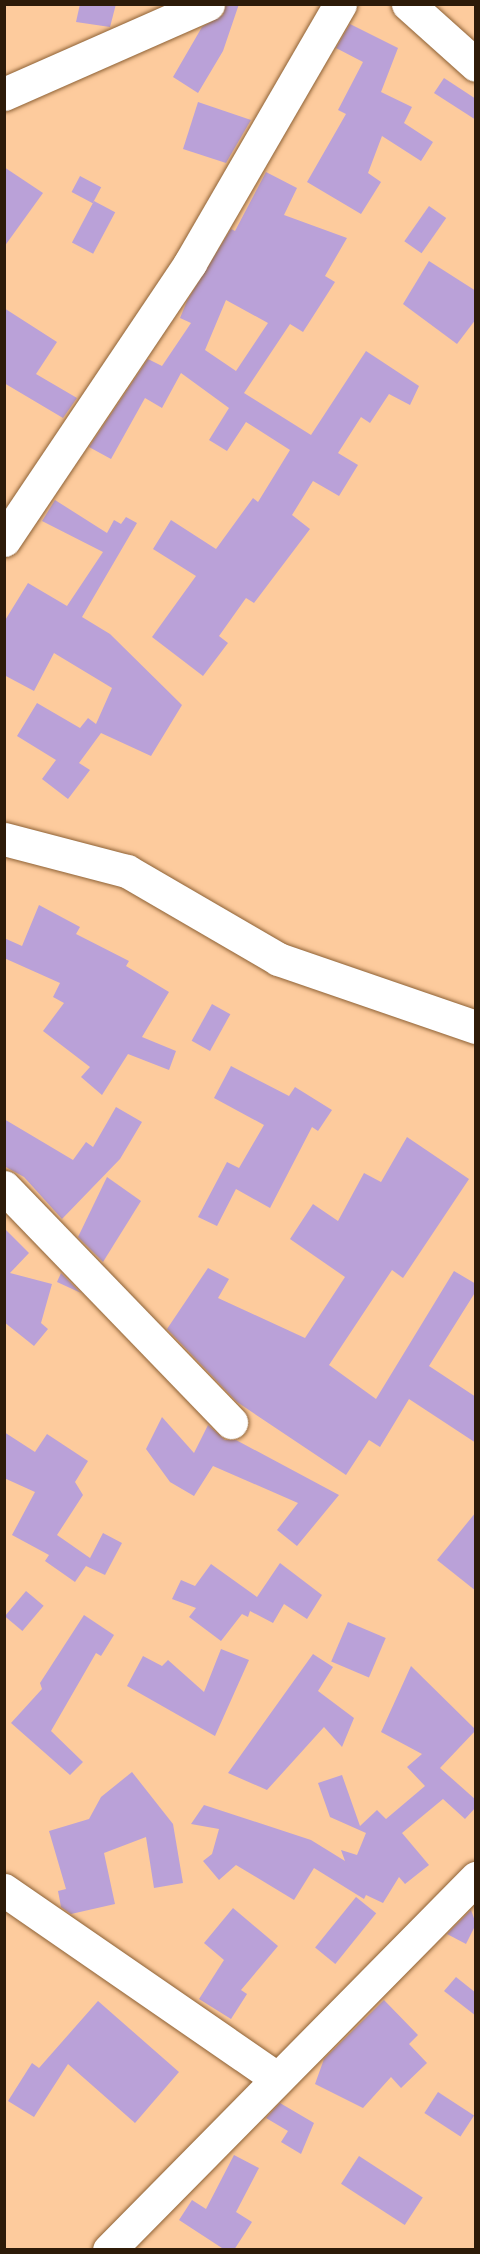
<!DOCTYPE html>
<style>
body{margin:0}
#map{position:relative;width:480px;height:2254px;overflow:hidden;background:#fdcb9d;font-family:Mulish,sans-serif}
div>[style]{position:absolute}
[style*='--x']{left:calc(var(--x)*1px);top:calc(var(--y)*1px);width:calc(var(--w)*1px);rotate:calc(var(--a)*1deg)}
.building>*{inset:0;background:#baa1d8;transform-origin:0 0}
.roads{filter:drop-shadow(0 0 2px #8d6135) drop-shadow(0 0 2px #8d6135)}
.minor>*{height:33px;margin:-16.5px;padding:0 16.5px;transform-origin:16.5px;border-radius:16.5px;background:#fff}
span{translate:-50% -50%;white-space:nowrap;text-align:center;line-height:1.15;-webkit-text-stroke:4.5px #fbf6f1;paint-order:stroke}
.frame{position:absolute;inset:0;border:6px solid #2d1b09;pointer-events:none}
</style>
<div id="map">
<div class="building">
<div style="clip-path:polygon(80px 4px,116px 4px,110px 27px,76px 22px)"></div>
<div style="clip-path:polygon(226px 4px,239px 4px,223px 51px,198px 93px,173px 77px,202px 27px,223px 15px)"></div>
<div style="clip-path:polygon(350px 24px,398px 48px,381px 92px,412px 107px,404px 123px,433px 142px,421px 161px,382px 136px,368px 173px,381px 182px,361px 214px,307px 182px,346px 114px,338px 110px,363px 62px,336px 48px)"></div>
<div style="clip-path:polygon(444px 78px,476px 99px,476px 120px,434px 93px)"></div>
<div style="clip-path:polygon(198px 102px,251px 120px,226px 163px,183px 149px)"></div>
<div style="clip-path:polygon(4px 167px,43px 193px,4px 247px)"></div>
<div style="clip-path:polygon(evenodd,266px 172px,297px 188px,284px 215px,347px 238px,325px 276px,335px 282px,303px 332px,290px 324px,244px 393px,311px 435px,366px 351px,419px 386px,410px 405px,389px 394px,370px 423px,361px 417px,338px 453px,358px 465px,339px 496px,313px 481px,292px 515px,310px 529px,254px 603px,246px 598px,219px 636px,228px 643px,203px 676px,152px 637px,196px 576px,153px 549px,171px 520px,216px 549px,253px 498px,258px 502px,290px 450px,246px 422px,227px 451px,209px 440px,229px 408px,181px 373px,162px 408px,145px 398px,111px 459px,89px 447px,148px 359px,162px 366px,191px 323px,180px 318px,187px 301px,231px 229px,235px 231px,266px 172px,226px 300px,268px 323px,236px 371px,205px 350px,226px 300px)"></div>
<div style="left:80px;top:176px;width:24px;height:18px;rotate:28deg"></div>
<div style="left:94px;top:201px;width:24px;height:47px;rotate:28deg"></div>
<div style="left:429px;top:206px;width:21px;height:43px;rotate:35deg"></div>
<div style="clip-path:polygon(429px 261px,476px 291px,476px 319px,457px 344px,403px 304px)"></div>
<div style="clip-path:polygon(4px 308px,57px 342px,36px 374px,77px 398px,63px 418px,4px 383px)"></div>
<div style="clip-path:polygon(55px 500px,107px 533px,114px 520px,121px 524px,126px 517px,137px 523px,82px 617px,110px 634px,182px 705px,151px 756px,101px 733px,79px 763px,90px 770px,68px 799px,42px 779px,56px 760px,17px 736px,37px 703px,80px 728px,88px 718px,96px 724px,112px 688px,54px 653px,34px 691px,4px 675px,4px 622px,28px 583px,67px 606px,103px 552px,42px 521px)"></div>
<div style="clip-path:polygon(39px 905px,80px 927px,76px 934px,129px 961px,126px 966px,169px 992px,142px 1037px,176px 1051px,169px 1070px,128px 1054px,102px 1095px,81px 1077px,90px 1067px,43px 1031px,64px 1003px,53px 997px,60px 983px,4px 958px,4px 938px,22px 946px)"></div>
<div style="left:212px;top:1004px;width:21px;height:42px;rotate:29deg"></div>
<div style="clip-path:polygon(231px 1066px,289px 1096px,295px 1087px,332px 1110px,318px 1131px,312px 1127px,270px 1208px,236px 1189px,217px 1226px,198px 1217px,227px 1162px,239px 1168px,264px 1125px,214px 1098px)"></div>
<div style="clip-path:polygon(116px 1107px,142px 1122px,120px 1159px,62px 1219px,24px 1177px,4px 1166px,4px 1119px,73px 1160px,86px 1142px,93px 1147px)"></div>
<div style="clip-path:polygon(407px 1137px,469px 1179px,403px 1278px,392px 1270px,329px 1365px,376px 1399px,454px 1271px,476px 1284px,476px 1291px,429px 1366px,476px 1397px,476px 1443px,409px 1399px,380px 1447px,369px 1440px,346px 1475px,237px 1402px,167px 1329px,208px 1268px,229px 1279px,218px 1298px,305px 1338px,345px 1277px,290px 1239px,313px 1204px,338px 1221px,364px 1173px,381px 1182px)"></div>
<div style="clip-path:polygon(107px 1177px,141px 1201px,103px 1262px,78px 1237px)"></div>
<div style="clip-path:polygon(4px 1228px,29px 1253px,10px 1273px,52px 1284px,41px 1323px,48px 1329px,34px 1346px,4px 1322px)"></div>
<div style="clip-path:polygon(61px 1273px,81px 1293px,57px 1282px)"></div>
<div style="clip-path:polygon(162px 1417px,194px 1453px,208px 1425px,225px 1440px,236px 1440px,339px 1495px,297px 1546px,277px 1530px,298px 1503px,213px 1466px,194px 1496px,170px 1482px,146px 1449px)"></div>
<div style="clip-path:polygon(4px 1432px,35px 1452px,47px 1434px,88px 1461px,75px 1482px,83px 1495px,57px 1535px,90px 1558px,103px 1533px,122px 1543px,105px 1575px,86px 1566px,75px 1582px,45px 1561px,49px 1555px,12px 1535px,35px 1492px,4px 1478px)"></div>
<div style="clip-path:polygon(476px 1512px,476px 1591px,437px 1560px)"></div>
<div style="clip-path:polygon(280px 1563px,322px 1595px,307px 1619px,284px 1604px,273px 1623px,250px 1611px,248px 1617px,242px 1614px,221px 1641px,189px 1617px,196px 1608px,172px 1599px,181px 1580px,195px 1586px,211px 1564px,257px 1597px)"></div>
<div style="left:26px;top:1591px;width:23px;height:33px;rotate:40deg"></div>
<div style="clip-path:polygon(84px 1615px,114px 1635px,101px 1656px,96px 1653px,51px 1731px,83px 1762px,70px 1775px,11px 1723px,42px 1689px,40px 1683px)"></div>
<div style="left:348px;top:1622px;width:41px;height:43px;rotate:23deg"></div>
<div style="clip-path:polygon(221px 1649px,249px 1660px,215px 1736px,127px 1686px,143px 1656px,162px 1666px,168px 1660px,204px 1692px)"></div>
<div style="clip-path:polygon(313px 1654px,333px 1667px,318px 1691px,354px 1718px,342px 1747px,324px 1727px,267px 1790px,228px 1773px)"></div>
<div style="clip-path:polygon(411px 1666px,476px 1730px,440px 1768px,476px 1800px,476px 1807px,465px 1819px,443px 1799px,402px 1833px,429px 1865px,405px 1884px,399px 1877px,383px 1903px,366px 1895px,364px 1899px,314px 1868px,294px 1900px,236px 1865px,219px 1880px,203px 1861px,212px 1854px,219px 1829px,191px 1824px,204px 1805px,311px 1840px,345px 1861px,341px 1850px,357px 1855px,366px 1833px,330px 1817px,318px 1783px,342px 1775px,360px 1826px,377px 1810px,386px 1819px,425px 1786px,407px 1767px,422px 1754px,381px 1732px)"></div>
<div style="clip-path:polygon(132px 1772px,173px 1824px,183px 1883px,154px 1888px,146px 1837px,104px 1853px,115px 1904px,71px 1914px,61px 1907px,58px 1891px,66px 1889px,49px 1831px,89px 1819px,101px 1797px)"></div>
<div style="left:356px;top:1897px;width:26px;height:65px;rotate:39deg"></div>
<div style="clip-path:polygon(233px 1908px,278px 1946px,241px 1990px,247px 1994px,231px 2019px,199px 1999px,224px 1960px,204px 1943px)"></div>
<div style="clip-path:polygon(471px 1910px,476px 1924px,466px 1944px,447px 1934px)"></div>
<div style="clip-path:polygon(456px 1977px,476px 1993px,476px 2016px,444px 1991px)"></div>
<div style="clip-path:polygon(384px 2000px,418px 2035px,409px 2044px,427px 2063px,401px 2088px,391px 2077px,363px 2108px,315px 2084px,324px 2059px)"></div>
<div style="clip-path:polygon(98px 2001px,179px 2072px,135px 2123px,68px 2064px,34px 2117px,8px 2101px,32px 2063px,39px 2068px)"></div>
<div style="left:438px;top:2092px;width:43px;height:25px;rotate:33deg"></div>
<div style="clip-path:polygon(280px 2103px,314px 2123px,301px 2154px,281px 2142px,288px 2131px,266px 2118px)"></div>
<div style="clip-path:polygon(234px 2155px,259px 2168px,236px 2212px,252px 2222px,234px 2250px,225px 2250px,179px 2220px,192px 2200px,206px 2209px)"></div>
<div style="left:359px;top:2156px;width:76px;height:33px;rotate:33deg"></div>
</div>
<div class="roads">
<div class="minor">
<div style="--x:408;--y:4;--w:91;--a:41.9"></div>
<div style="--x:4;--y:94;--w:223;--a:-23.8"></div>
<div style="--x:4;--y:540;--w:334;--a:-56.1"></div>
<div style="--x:190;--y:263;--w:299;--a:-59.9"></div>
<div style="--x:4;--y:839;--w:127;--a:14.6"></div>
<div style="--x:127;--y:871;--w:175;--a:30.2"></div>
<div style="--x:278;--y:959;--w:209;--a:19"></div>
<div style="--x:4;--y:1187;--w:327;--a:46"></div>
<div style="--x:4;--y:1890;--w:329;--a:34.6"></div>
<div style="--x:109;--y:2250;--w:523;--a:-45.39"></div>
</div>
</div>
<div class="frame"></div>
</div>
